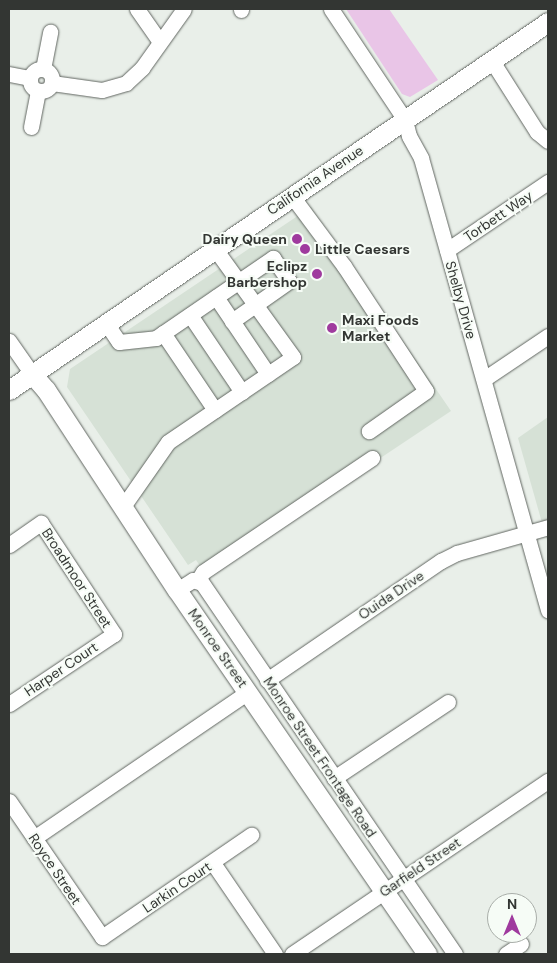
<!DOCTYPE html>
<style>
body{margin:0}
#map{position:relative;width:557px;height:963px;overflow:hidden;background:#e9efe9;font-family:"DM Sans",sans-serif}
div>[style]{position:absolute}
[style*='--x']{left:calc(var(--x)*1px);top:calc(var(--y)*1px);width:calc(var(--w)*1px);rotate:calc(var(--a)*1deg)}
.built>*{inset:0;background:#d6e1d6}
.green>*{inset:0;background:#e9c5e7}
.roads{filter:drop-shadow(0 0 1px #616661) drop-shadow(0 0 1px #616661)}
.minor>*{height:15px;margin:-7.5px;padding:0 7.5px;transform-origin:7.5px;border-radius:7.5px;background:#fff}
.minor>.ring{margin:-7.5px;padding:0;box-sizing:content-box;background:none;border:15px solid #fff;border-radius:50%}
.major>*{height:19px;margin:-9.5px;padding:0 9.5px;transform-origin:9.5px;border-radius:9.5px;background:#fff}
.dots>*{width:14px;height:14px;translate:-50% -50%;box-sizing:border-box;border:2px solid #f6fcf6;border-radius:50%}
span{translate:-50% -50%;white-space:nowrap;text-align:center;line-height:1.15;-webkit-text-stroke:4px #f6fcf6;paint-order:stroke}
.street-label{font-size:14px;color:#333633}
.poi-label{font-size:14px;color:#333633;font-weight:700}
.right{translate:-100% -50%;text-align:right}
.left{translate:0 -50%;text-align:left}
.frame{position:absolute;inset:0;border:10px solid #333633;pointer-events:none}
.north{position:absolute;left:487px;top:893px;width:50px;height:50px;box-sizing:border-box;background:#f6fcf6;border:1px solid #a8ada8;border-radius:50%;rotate:0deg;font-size:14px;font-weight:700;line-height:20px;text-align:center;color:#333633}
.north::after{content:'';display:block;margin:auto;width:18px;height:22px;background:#9f3a9e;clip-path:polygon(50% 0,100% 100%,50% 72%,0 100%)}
</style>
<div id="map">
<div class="built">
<div style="clip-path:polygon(311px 207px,451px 411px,379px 459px,373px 451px,209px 562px,200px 566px,196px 560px,188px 565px,67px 387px,70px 369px)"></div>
<div style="clip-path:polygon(548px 417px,548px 544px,518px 438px)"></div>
</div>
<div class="green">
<div style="clip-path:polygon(346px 9px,389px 9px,438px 80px,410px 97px,402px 94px)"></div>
</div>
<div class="roads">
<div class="minor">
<div style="--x:137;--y:9;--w:39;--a:55"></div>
<div style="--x:241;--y:9;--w:1;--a:90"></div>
<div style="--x:331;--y:9;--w:133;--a:56.3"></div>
<div style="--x:405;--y:120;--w:16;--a:76"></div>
<div style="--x:409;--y:136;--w:25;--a:61"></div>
<div style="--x:421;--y:158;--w:470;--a:74.3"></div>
<div style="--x:492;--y:61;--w:84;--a:57.6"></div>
<div style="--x:537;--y:132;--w:14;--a:39"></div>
<div style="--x:43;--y:69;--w:38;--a:-79"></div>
<div class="ring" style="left:30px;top:69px;width:7px;height:7px"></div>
<div style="--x:9;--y:74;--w:21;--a:11"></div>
<div style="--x:52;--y:83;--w:50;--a:8"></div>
<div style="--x:102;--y:90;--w:25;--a:-16"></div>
<div style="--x:126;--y:83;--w:22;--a:-43"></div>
<div style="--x:142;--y:68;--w:72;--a:-54.6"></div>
<div style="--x:31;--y:127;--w:37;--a:-79"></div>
<div style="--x:292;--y:196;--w:87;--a:53.4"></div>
<div style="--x:344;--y:266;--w:149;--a:56.7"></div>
<div style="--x:426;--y:391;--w:70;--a:144.9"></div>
<div style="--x:447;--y:250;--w:122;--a:-34"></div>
<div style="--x:216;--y:297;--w:93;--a:56"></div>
<div style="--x:190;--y:315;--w:93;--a:56"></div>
<div style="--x:106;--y:323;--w:23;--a:56"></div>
<div style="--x:119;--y:342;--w:37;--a:-6"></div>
<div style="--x:156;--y:338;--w:142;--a:-34.4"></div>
<div style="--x:273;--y:258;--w:28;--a:55"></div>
<div style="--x:289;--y:281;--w:70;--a:144.9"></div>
<div style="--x:163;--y:333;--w:93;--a:56"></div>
<div style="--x:9;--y:341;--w:40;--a:55.1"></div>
<div style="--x:484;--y:379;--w:77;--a:-33.9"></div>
<div style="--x:122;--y:508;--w:80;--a:-55.1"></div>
<div style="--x:168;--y:442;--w:151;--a:-34.2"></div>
<div style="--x:293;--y:357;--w:133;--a:-125.8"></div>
<div style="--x:9;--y:545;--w:39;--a:-35"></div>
<div style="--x:41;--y:523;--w:133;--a:56.7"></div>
<div style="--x:114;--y:634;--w:126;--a:146.3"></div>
<div style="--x:198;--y:580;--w:9;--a:-58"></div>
<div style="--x:203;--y:572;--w:204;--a:-34"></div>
<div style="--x:177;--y:590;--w:19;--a:-32"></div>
<div style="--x:193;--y:580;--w:9;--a:18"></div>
<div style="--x:202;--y:583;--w:449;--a:55.7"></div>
<div style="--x:267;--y:680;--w:211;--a:-34.4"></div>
<div style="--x:441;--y:561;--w:18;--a:-27"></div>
<div style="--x:457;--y:553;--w:95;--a:-15.9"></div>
<div style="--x:334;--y:778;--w:137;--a:-33.7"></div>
<div style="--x:9;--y:801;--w:165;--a:55.6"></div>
<div style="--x:102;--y:937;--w:181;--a:-34.4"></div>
<div style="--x:34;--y:838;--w:259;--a:-34.3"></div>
<div style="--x:213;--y:863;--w:110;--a:55.7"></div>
<div style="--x:292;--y:954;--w:309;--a:-34.1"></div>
<div style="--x:506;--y:954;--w:18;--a:-34"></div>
</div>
<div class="major">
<div style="--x:32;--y:374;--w:21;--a:49"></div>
<div style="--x:46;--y:390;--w:239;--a:56.8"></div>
<div style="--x:177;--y:590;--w:442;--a:55.5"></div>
<div style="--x:9;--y:390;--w:653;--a:-34.32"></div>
</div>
</div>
<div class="dots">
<div style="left:297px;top:239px;background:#9f3a9e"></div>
<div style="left:305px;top:249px;background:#9f3a9e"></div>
<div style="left:317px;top:274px;background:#9f3a9e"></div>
<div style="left:332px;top:328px;background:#9f3a9e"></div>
</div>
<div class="street-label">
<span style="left:315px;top:180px;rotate:-34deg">California Avenue</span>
<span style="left:498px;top:216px;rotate:-34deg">Torbett Way</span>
<span style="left:461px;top:300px;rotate:74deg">Shelby Drive</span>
<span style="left:77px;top:578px;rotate:57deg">Broadmoor Street</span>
<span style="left:391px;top:595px;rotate:-34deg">Ouida Drive</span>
<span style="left:218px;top:648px;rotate:55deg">Monroe Street</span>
<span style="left:61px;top:669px;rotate:-34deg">Harper Court</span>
<span style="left:320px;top:757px;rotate:56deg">Monroe Street Frontage Road</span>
<span style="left:420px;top:867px;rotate:-34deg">Garfield Street</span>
<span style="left:55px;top:869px;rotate:56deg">Royce Street</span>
<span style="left:177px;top:887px;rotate:-34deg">Larkin Court</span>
</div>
<div class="poi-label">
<span class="right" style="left:287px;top:239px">Dairy Queen</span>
<span class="left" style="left:315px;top:249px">Little Caesars</span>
<span class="right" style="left:307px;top:274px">Eclipz<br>Barbershop</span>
<span class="left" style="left:342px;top:328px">Maxi Foods<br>Market</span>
</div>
<div class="frame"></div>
<div class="north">N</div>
</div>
